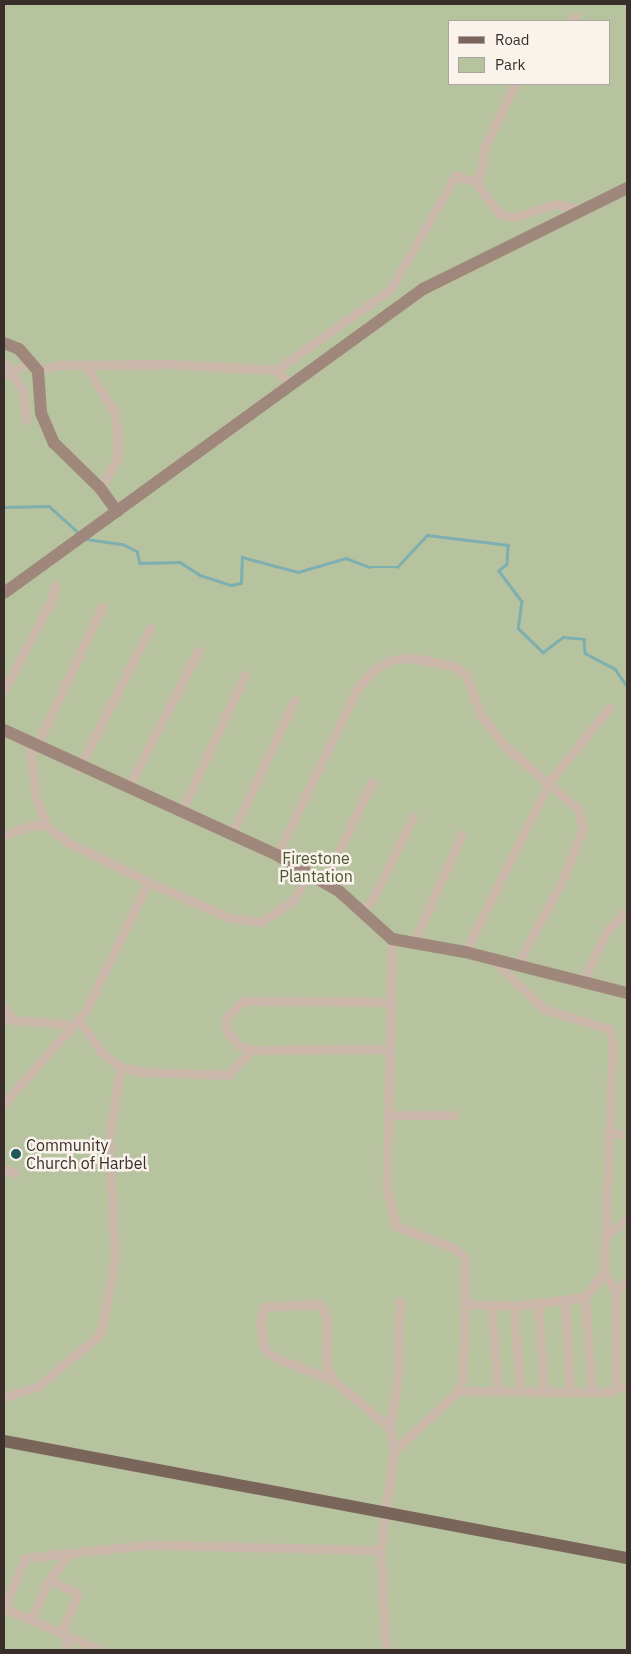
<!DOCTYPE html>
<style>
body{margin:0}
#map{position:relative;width:631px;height:1654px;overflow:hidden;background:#f3e9df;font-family:"IBM Plex Sans",sans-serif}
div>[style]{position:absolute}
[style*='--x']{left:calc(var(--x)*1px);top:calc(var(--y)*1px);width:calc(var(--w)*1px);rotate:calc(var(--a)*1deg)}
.green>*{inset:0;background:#b7c29f}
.stream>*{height:2.5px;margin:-1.25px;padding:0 1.25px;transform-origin:1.25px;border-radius:1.25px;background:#7eafb0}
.street>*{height:9px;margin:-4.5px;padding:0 4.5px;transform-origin:4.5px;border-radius:4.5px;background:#cbb8ab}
.secondary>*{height:12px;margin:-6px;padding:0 6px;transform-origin:6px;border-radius:6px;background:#9f877c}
.primary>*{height:12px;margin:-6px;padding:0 6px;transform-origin:6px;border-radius:6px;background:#7a655b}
.dots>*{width:14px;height:14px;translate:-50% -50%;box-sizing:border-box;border:2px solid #faf3ec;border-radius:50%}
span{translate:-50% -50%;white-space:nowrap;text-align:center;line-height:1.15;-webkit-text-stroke:5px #faf3ec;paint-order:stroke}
.park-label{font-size:16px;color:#49572e}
.poi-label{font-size:16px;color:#392e2a}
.left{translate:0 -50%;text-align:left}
.frame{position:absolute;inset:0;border:5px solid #392e2a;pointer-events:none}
.legend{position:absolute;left:448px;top:20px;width:162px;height:65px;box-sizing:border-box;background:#faf3ec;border:1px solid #ada49e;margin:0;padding:6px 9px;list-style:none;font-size:15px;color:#392e2a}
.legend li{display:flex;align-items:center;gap:10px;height:25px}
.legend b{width:25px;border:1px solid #ada49e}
</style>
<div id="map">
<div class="green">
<div style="clip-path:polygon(evenodd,4px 4px,627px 4px,627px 1650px,4px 1650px,4px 4px,450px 21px,610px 21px,610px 84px,450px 84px,450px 21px)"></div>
</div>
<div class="stream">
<div style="--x:4;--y:507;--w:45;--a:-1.3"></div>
<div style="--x:49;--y:506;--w:42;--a:42.1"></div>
<div style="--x:86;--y:539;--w:37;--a:8"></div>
<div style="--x:123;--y:544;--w:16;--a:27"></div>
<div style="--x:137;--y:551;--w:12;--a:76"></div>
<div style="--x:140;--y:563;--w:40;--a:-1.4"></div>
<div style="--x:180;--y:562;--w:24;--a:33"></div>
<div style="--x:200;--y:575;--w:33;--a:18"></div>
<div style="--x:231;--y:585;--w:10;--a:-11"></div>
<div style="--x:241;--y:583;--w:26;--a:-88"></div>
<div style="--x:242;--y:557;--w:58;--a:15"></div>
<div style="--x:298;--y:572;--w:50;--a:-16.3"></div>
<div style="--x:346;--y:558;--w:25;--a:21"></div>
<div style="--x:369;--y:567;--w:28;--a:0"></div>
<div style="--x:397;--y:567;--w:44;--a:-46.8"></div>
<div style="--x:427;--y:535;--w:82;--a:7"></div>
<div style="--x:508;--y:545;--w:19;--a:93"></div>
<div style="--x:507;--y:564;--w:11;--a:139"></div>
<div style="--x:499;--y:571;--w:38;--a:53"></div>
<div style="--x:522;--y:601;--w:27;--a:98"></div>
<div style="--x:518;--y:628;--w:35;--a:44"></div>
<div style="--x:543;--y:652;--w:25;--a:-37"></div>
<div style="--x:563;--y:637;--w:21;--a:5"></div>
<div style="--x:584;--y:639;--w:14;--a:86"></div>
<div style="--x:585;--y:653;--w:34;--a:28"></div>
<div style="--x:615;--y:669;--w:21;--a:55"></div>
</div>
<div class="street">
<div style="--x:573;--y:21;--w:5;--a:-68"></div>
<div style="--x:478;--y:186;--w:41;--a:-80.1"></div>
<div style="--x:485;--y:146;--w:69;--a:-64.2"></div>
<div style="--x:4;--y:363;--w:32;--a:54"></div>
<div style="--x:23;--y:389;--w:31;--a:84"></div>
<div style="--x:86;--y:365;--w:57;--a:59.4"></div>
<div style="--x:115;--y:414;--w:13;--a:81"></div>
<div style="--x:117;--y:427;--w:32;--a:90"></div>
<div style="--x:117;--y:459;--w:34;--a:120"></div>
<div style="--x:276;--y:370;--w:139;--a:-35.1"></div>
<div style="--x:390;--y:290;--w:131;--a:-60.3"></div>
<div style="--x:455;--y:176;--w:18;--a:13"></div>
<div style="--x:473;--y:180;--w:45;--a:51.3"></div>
<div style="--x:501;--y:215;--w:14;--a:8"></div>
<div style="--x:515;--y:217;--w:43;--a:-17.6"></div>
<div style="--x:556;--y:204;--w:28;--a:13"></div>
<div style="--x:38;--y:371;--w:18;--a:-19"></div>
<div style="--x:55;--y:365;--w:116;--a:-0.5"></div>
<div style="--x:171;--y:364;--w:105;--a:3.3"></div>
<div style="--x:276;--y:370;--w:21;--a:47"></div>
<div style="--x:4;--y:375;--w:32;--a:-26"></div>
<div style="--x:4;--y:690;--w:101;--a:-62.2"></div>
<div style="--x:51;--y:601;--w:16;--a:-76"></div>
<div style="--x:29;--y:743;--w:55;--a:82.7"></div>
<div style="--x:36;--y:798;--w:30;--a:69"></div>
<div style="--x:47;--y:826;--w:28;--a:38"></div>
<div style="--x:69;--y:843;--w:88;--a:26.3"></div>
<div style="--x:148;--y:882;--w:90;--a:23.7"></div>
<div style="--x:230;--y:918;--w:31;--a:7"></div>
<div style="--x:261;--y:922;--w:40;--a:-34"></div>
<div style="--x:294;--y:900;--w:19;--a:-62"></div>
<div style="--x:303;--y:883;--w:13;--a:-94"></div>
<div style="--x:36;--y:747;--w:155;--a:-64.8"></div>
<div style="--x:79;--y:768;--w:157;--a:-63.1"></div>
<div style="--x:128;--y:788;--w:154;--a:-62.9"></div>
<div style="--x:181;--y:812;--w:151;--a:-65"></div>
<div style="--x:232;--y:834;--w:147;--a:-65"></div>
<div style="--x:4;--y:835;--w:30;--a:-20"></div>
<div style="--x:32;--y:825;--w:15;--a:4"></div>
<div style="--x:277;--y:855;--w:184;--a:-64.3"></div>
<div style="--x:357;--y:689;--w:23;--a:-50"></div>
<div style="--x:372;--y:671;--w:21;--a:-31"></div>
<div style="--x:390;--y:660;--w:23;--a:-5"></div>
<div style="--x:413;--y:658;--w:41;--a:11.3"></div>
<div style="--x:453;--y:666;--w:16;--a:35"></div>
<div style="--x:466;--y:675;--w:44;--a:69.9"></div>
<div style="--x:481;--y:716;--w:40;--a:51"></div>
<div style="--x:506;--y:747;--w:95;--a:40.7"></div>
<div style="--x:578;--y:809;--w:20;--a:75"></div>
<div style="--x:583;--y:828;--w:59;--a:111.8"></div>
<div style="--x:561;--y:883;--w:95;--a:118.2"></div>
<div style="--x:324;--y:882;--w:111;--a:-64.4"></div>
<div style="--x:361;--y:910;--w:15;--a:-42"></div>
<div style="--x:372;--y:900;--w:93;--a:-63.7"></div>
<div style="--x:413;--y:944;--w:120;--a:-66"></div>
<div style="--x:465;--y:952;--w:191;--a:-63.6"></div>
<div style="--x:550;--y:781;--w:94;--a:-51.1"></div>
<div style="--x:581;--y:984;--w:59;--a:-63.9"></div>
<div style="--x:607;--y:931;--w:29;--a:-46"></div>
<div style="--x:4;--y:1006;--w:14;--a:60"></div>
<div style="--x:4;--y:1019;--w:68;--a:5"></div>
<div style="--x:78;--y:1019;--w:43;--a:54.5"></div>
<div style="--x:103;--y:1054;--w:21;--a:37"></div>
<div style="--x:120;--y:1067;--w:25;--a:12"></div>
<div style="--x:144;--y:1072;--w:84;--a:2"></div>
<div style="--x:228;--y:1075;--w:35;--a:-46"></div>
<div style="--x:390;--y:1049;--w:138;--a:179.6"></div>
<div style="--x:252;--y:1050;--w:15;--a:-160"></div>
<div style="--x:238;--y:1045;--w:20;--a:-127"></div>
<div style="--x:226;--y:1029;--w:11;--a:-90"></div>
<div style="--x:226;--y:1018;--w:24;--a:-45"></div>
<div style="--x:243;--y:1001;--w:149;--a:0.4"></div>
<div style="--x:4;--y:1103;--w:122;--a:-48.3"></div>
<div style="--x:85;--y:1012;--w:144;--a:-64.1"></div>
<div style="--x:389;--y:1115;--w:64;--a:0"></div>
<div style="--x:609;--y:1132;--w:18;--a:9"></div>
<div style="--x:4;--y:1169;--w:12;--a:20"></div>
<div style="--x:605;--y:1236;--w:28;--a:-38"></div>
<div style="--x:616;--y:1292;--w:16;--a:-47"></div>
<div style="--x:585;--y:1297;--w:95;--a:85.8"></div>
<div style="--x:565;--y:1301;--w:90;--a:86.8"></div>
<div style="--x:463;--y:1304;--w:51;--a:2.2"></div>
<div style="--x:514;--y:1306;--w:72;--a:-7.2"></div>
<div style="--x:585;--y:1297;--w:31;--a:-53"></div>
<div style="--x:604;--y:1272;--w:231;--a:-87.8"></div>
<div style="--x:613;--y:1041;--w:13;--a:-108"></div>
<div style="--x:609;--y:1029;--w:68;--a:-162.9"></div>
<div style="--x:544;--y:1009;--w:69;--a:-136.2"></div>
<div style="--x:538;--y:1304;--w:87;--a:86.1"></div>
<div style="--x:491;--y:1305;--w:86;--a:85.3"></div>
<div style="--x:514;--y:1306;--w:85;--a:86"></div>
<div style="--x:333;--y:1380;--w:61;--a:-158.9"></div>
<div style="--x:276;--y:1358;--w:16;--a:-140"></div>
<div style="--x:264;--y:1348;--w:24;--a:-99"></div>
<div style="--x:260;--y:1324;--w:17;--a:-77"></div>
<div style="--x:264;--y:1307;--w:56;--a:-3.1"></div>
<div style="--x:320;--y:1304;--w:17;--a:65"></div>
<div style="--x:327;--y:1319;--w:45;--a:91.3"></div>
<div style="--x:326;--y:1364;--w:17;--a:66"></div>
<div style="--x:333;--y:1380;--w:75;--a:40.1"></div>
<div style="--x:616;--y:1387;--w:11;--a:10"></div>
<div style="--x:458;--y:1391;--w:151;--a:0.4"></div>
<div style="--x:609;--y:1392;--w:9;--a:-36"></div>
<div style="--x:616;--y:1387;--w:95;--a:-90"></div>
<div style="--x:616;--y:1292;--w:23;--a:-121"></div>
<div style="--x:4;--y:1397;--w:34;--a:-17"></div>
<div style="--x:37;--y:1387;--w:80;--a:-39.9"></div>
<div style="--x:98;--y:1336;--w:11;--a:-68"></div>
<div style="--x:102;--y:1326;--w:67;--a:-78.9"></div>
<div style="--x:115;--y:1260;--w:121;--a:-92.8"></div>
<div style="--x:109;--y:1139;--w:73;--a:-81.3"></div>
<div style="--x:394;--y:1451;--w:23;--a:-100"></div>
<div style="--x:390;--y:1428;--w:45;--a:-81"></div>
<div style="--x:397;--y:1384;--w:83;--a:-87.9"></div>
<div style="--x:49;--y:1580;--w:32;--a:24"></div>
<div style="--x:78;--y:1593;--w:42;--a:112.3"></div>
<div style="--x:62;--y:1632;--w:19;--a:69"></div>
<div style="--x:31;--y:1619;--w:43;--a:-65.2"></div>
<div style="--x:49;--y:1580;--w:34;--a:-53"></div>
<div style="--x:100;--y:1650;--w:105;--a:-156.4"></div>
<div style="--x:4;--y:1608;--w:54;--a:-67.2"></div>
<div style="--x:25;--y:1558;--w:121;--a:-6.2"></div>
<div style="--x:145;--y:1545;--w:235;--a:1.2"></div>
<div style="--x:386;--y:1650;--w:100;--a:-93.4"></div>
<div style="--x:380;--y:1550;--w:100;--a:-82"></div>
<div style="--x:394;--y:1451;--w:88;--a:-43.2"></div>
<div style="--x:458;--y:1391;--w:17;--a:-73"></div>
<div style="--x:463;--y:1375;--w:87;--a:-88.7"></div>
<div style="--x:465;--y:1288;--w:30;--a:-90"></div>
<div style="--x:465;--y:1258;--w:13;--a:-135"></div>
<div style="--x:456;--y:1249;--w:64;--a:-159"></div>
<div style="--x:396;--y:1226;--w:36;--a:-104"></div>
<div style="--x:387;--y:1191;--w:252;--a:-88.9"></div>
</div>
<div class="secondary">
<div style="--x:4;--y:343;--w:16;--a:22"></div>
<div style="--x:19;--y:349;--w:29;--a:49"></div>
<div style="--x:38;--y:371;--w:42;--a:85.9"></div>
<div style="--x:41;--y:413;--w:33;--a:67"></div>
<div style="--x:54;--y:443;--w:64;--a:44.4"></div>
<div style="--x:100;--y:488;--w:29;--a:54"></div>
<div style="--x:4;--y:593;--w:518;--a:-35.96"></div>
<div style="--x:423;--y:289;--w:228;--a:-26.3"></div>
<div style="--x:4;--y:730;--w:300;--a:24.6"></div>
<div style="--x:277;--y:855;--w:73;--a:30.4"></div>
<div style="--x:340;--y:892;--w:70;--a:42.1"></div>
<div style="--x:392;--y:939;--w:74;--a:10.1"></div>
<div style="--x:465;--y:952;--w:167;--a:14.2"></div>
</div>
<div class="primary">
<div style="--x:4;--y:1441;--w:634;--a:10.64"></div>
</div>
<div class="dots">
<div style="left:16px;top:1154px;background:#20585a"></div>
</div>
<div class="park-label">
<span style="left:316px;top:867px">Firestone<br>Plantation</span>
</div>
<div class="poi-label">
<span class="left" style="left:26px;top:1154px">Community<br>Church of Harbel</span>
</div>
<div class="frame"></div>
<ul class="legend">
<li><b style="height:6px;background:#7a655b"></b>Road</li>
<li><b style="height:14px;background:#b7c29f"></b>Park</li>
</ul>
</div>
